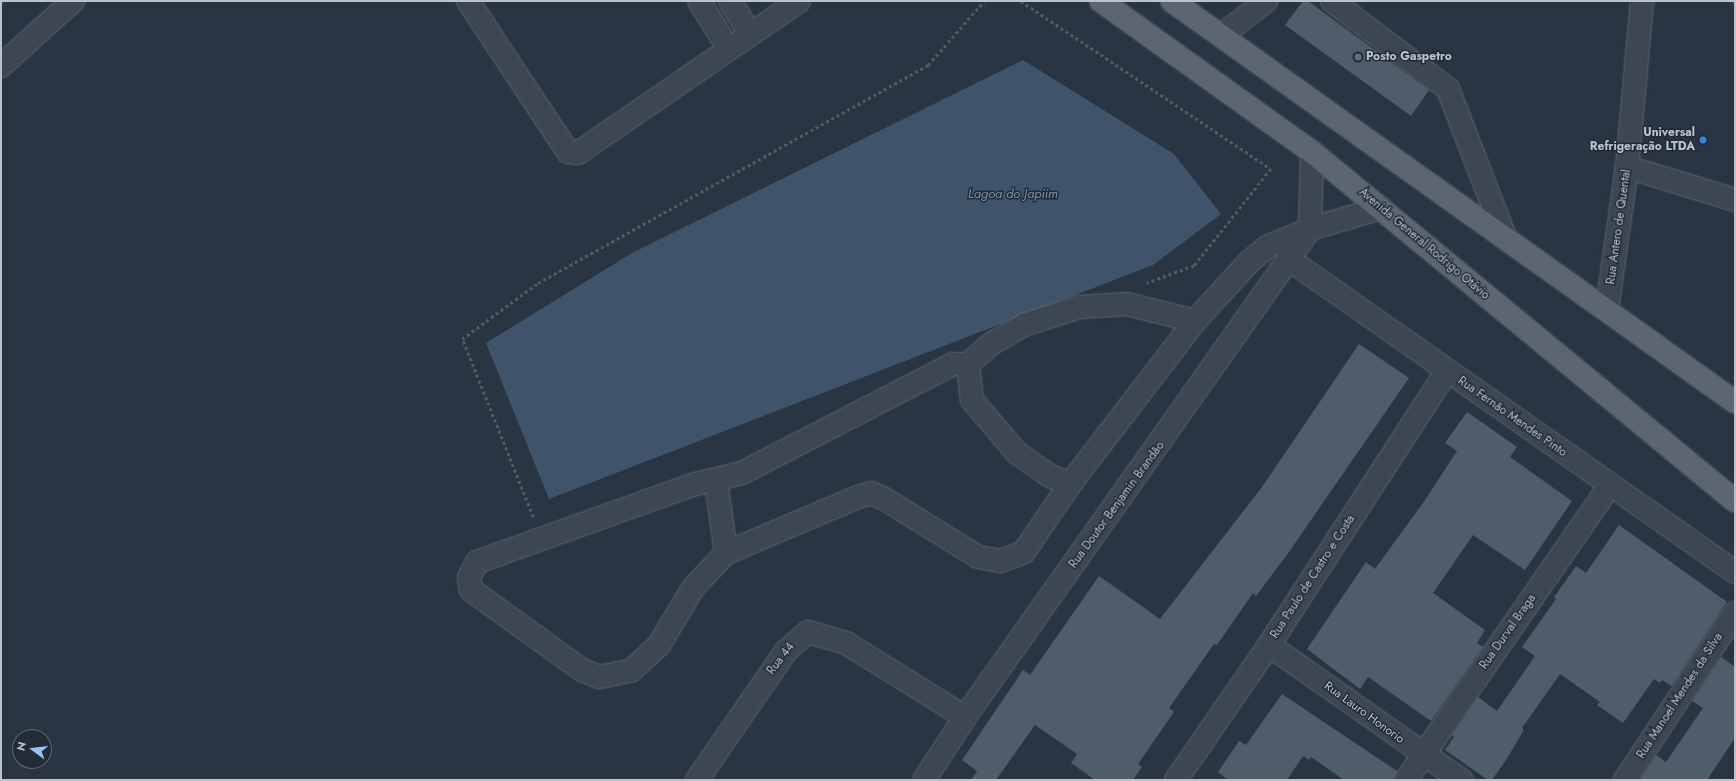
<!DOCTYPE html>
<meta charset="utf-8">
<style>
body{margin:0}
#map{position:relative;width:1736px;height:781px;overflow:hidden;background:#293543;font-family:Jost,sans-serif}
div>[style]{position:absolute}
[style*='--x']{left:calc(var(--x)*1px);top:calc(var(--y)*1px);width:calc(var(--w)*1px);rotate:calc(var(--a)*1deg)}
.water>*{inset:0;background:#3f546b}
.building>*{inset:0;background:#4f5d6b}
.path>*{height:2.5px;margin-top:-1.25px;transform-origin:0;background:repeating-linear-gradient(90deg,#495f60 0 3px,transparent 0 6px)}
.roads{filter:drop-shadow(0 0 1px #5c6570) drop-shadow(0 0 1px #5c6570)}
.minor>*{height:22px;margin:-11px;padding:0 11px;transform-origin:11px;border-radius:11px;background:#3d4753}
.major>*{height:22px;margin:-11px;padding:0 11px;transform-origin:11px;border-radius:11px;background:#5b6672}
.dots>*{width:11px;height:11px;translate:-50% -50%;box-sizing:border-box;border:2px solid #222c38;border-radius:50%}
span{translate:-50% -50%;white-space:nowrap;text-align:center;line-height:1.15;-webkit-text-stroke:3px #222c38;paint-order:stroke}
.poi-label{font-size:12px;color:#bbc2cc;font-weight:700}
.left{translate:0 -50%;text-align:left}
.right{translate:-100% -50%;text-align:right}
.street-label{font-size:12px;color:#bbc2cc}
.water-label{font-size:13px;color:#7d94ad;font-style:italic}
.frame{position:absolute;inset:0;border:2px solid #bbc2cc;pointer-events:none}
.north{position:absolute;left:12px;top:729px;width:40px;height:40px;box-sizing:border-box;background:#222c38;border:1px solid #5f6873;border-radius:50%;rotate:285deg;font-size:11px;font-weight:700;line-height:16px;text-align:center;color:#bbc2cc}
.north::after{content:'';display:block;margin:auto;width:14px;height:18px;background:#98c0f4;clip-path:polygon(50% 0,100% 100%,50% 72%,0 100%)}
</style>
<div id="map">
<div class="water">
<div style="clip-path:polygon(1023px 60px,1174px 154px,1221px 214px,1153px 265px,549px 499px,486px 343px,632px 253px)"></div>
</div>
<div class="building">
<div style="clip-path:polygon(1303px 1px,1308px 1px,1429px 90px,1411px 116px,1285px 25px)"></div>
<div style="clip-path:polygon(1359px 344px,1409px 378px,1289px 552px,1256px 596px,1253px 593px,1217px 645px,1214px 644px,1169px 708px,1174px 712px,1138px 764px,1142px 767px,1133px 780px,1095px 780px,1071px 763px,1077px 754px,1035px 725px,996px 780px,971px 780px,977px 771px,962px 760px,1023px 670px,1030px 675px,1099px 576px,1160px 619px,1262px 487px)"></div>
<div style="clip-path:polygon(1467px 412px,1517px 447px,1510px 457px,1572px 501px,1525px 570px,1473px 535px,1433px 593px,1485px 630px,1477px 643px,1483px 647px,1431px 721px,1368px 677px,1360px 689px,1307px 649px,1366px 562px,1375px 569px,1425px 500px,1457px 451px,1445px 443px)"></div>
<div style="clip-path:polygon(1619px 525px,1727px 602px,1672px 686px,1662px 680px,1660px 683px,1654px 679px,1623px 723px,1597px 705px,1600px 702px,1560px 674px,1522px 728px,1524px 730px,1506px 760px,1492px 780px,1488px 780px,1445px 750px,1454px 737px,1452px 735px,1478px 697px,1497px 711px,1535px 656px,1522px 647px,1556px 599px,1554px 597px,1576px 566px,1586px 573px)"></div>
<div style="clip-path:polygon(1721px 657px,1735px 667px,1735px 738px,1707px 780px,1640px 780px,1656px 755px,1666px 762px,1703px 708px,1692px 701px)"></div>
<div style="clip-path:polygon(1282px 694px,1397px 771px,1394px 780px,1344px 780px,1311px 757px,1309px 760px,1303px 756px,1287px 780px,1228px 780px,1218px 772px,1239px 741px,1246px 745px)"></div>
</div>
<div class="path">
<div style="--x:1021;--y:1;--w:301;--a:33.9"></div>
<div style="--x:1271;--y:169;--w:124;--a:128.4"></div>
<div style="--x:1194;--y:266;--w:50;--a:160.1"></div>
<div style="--x:533;--y:517;--w:192;--a:-111.7"></div>
<div style="--x:462;--y:339;--w:94;--a:-36.4"></div>
<div style="--x:538;--y:283;--w:447;--a:-29.2"></div>
<div style="--x:928;--y:65;--w:85;--a:-48.8"></div>
</div>
<div class="roads">
<div class="minor">
<div style="--x:468;--y:1;--w:181;--a:56.5"></div>
<div style="--x:568;--y:152;--w:10;--a:6"></div>
<div style="--x:578;--y:153;--w:268;--a:-34.5"></div>
<div style="--x:699;--y:1;--w:55;--a:58.3"></div>
<div style="--x:730;--y:1;--w:38;--a:58"></div>
<div style="--x:1332;--y:1;--w:146;--a:37.2"></div>
<div style="--x:1448;--y:89;--w:161;--a:68.9"></div>
<div style="--x:1221;--y:36;--w:57;--a:-37.9"></div>
<div style="--x:1;--y:66;--w:97;--a:-42.1"></div>
<div style="--x:1627;--y:167;--w:113;--a:17"></div>
<div style="--x:1290;--y:260;--w:543;--a:35.04"></div>
<div style="--x:1607;--y:309;--w:143;--a:-82"></div>
<div style="--x:1627;--y:167;--w:167;--a:-84.8"></div>
<div style="--x:1195;--y:321;--w:70;--a:-166"></div>
<div style="--x:1127;--y:304;--w:47;--a:176.3"></div>
<div style="--x:1080;--y:307;--w:57;--a:162.5"></div>
<div style="--x:1026;--y:324;--w:40;--a:150.3"></div>
<div style="--x:991;--y:344;--w:30;--a:139"></div>
<div style="--x:968;--y:364;--w:15;--a:180"></div>
<div style="--x:953;--y:364;--w:237;--a:152.7"></div>
<div style="--x:742;--y:473;--w:48;--a:166.8"></div>
<div style="--x:695;--y:484;--w:232;--a:160.3"></div>
<div style="--x:477;--y:562;--w:18;--a:117"></div>
<div style="--x:469;--y:578;--w:12;--a:81"></div>
<div style="--x:471;--y:590;--w:137;--a:35.8"></div>
<div style="--x:582;--y:670;--w:18;--a:22"></div>
<div style="--x:599;--y:677;--w:33;--a:-11"></div>
<div style="--x:631;--y:671;--w:38;--a:-43"></div>
<div style="--x:659;--y:645;--w:66;--a:-59.2"></div>
<div style="--x:693;--y:588;--w:48;--a:-46.7"></div>
<div style="--x:726;--y:553;--w:143;--a:-23"></div>
<div style="--x:858;--y:497;--w:14;--a:-17"></div>
<div style="--x:871;--y:493;--w:13;--a:23"></div>
<div style="--x:883;--y:498;--w:112;--a:31.8"></div>
<div style="--x:978;--y:557;--w:23;--a:10"></div>
<div style="--x:1001;--y:561;--w:25;--a:-21"></div>
<div style="--x:1024;--y:552;--w:82;--a:-55.9"></div>
<div style="--x:1070;--y:484;--w:205;--a:-52.5"></div>
<div style="--x:1195;--y:321;--w:81;--a:-47.5"></div>
<div style="--x:1250;--y:261;--w:22;--a:-39"></div>
<div style="--x:1267;--y:247;--w:47;--a:-22.7"></div>
<div style="--x:1310;--y:229;--w:74;--a:-16.5"></div>
<div style="--x:968;--y:364;--w:36;--a:84"></div>
<div style="--x:972;--y:400;--w:70;--a:49.7"></div>
<div style="--x:1017;--y:453;--w:38;--a:35"></div>
<div style="--x:1048;--y:475;--w:24;--a:22"></div>
<div style="--x:716;--y:481;--w:73;--a:82.1"></div>
<div style="--x:1269;--y:645;--w:235;--a:35.1"></div>
<div style="--x:697;--y:780;--w:157;--a:-55.4"></div>
<div style="--x:786;--y:651;--w:29;--a:-41"></div>
<div style="--x:808;--y:632;--w:40;--a:16"></div>
<div style="--x:846;--y:643;--w:140;--a:31.9"></div>
<div style="--x:924;--y:780;--w:75;--a:-56.9"></div>
<div style="--x:965;--y:717;--w:598;--a:-54.74"></div>
<div style="--x:1310;--y:229;--w:77;--a:-88.5"></div>
<div style="--x:1176;--y:780;--w:164;--a:-55.4"></div>
<div style="--x:1269;--y:645;--w:327;--a:-57"></div>
<div style="--x:1406;--y:780;--w:359;--a:-55.3"></div>
<div style="--x:1625;--y:780;--w:200;--a:-56.6"></div>
</div>
<div class="major">
<div style="--x:1101;--y:1;--w:259;--a:35.6"></div>
<div style="--x:1312;--y:152;--w:548;--a:39.52"></div>
<div style="--x:1172;--y:1;--w:691;--a:35.46"></div>
</div>
</div>
<div class="dots">
<div style="left:1358px;top:57px;background:#5c6f8a"></div>
<div style="left:1703px;top:140px;background:#3f7fe0"></div>
</div>
<div class="poi-label">
<span class="left" style="left:1366px;top:57px">Posto Gaspetro</span>
<span class="right" style="left:1695px;top:140px">Universal<br>Refrigeração LTDA</span>
</div>
<div class="street-label">
<span style="left:1619px;top:227px;rotate:-82deg">Rua Antero de Quental</span>
<span style="left:1424px;top:244px;rotate:40deg">Avenida General Rodrigo Otávio</span>
<span style="left:1512px;top:417px;rotate:35deg">Rua Fernão Mendes Pinto</span>
<span style="left:1117px;top:505px;rotate:-54deg">Rua Doutor Benjamin Brandão</span>
<span style="left:1313px;top:577px;rotate:-57deg">Rua Paulo de Castro e Costa</span>
<span style="left:1508px;top:632px;rotate:-55deg">Rua Durval Braga</span>
<span style="left:781px;top:659px;rotate:-52deg">Rua 44</span>
<span style="left:1680px;top:696px;rotate:-57deg">Rua Manoel Mendes da Silva</span>
<span style="left:1364px;top:713px;rotate:36deg">Rua Lauro Honorio</span>
</div>
<div class="water-label">
<span style="left:1013px;top:194px">Lagoa do Japiim</span>
</div>
<div class="frame"></div>
<div class="north">N</div>
</div>
